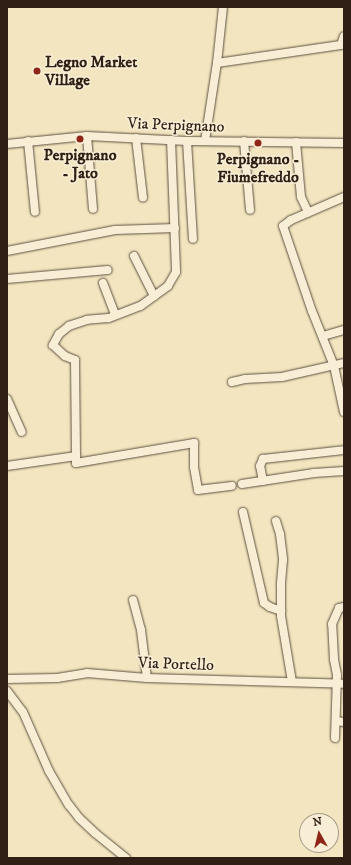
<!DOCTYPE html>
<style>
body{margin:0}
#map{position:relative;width:351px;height:865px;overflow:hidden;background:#f2e5bf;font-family:"IM FELL DW Pica",serif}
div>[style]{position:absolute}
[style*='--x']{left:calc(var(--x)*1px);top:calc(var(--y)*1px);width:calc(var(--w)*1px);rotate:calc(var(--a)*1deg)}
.roads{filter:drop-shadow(0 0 1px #605040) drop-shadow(0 0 1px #605040)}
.minor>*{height:8px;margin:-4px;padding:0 4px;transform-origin:4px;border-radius:4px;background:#f7eed5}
.dots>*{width:11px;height:11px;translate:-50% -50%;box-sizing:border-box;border:2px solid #f7eed5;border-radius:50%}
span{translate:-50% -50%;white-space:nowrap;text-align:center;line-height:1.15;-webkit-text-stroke:3px #f7eed5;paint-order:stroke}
.poi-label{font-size:16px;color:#301f15;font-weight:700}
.left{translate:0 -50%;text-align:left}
.street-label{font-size:16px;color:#301f15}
.frame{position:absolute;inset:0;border:8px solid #301f15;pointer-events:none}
.north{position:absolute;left:299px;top:813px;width:40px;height:40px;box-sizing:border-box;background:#f7eed5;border:1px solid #a79b88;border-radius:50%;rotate:352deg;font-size:11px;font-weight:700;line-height:16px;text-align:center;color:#301f15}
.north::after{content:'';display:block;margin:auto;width:14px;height:18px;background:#8f2418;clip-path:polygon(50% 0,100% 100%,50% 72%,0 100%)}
</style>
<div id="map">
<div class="roads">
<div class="minor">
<div style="--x:217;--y:63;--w:125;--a:-8.3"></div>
<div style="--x:341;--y:45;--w:9;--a:-72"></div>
<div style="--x:87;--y:136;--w:73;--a:85.3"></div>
<div style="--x:136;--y:138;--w:60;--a:83.3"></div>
<div style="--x:171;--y:140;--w:132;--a:87.8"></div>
<div style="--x:176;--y:272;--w:16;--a:120"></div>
<div style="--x:168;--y:286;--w:34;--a:144"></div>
<div style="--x:140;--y:306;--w:34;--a:159"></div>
<div style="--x:108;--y:318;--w:21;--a:175"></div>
<div style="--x:87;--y:320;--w:19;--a:162"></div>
<div style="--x:69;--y:326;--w:13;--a:141"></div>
<div style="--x:59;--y:334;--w:13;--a:119"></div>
<div style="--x:53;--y:345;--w:16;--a:43"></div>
<div style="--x:65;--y:356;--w:11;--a:22"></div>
<div style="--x:75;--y:360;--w:103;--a:89.4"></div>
<div style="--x:76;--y:463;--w:120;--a:-9.6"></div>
<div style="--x:194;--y:443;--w:24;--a:90"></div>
<div style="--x:194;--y:467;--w:23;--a:80"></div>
<div style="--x:198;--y:490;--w:34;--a:-7"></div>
<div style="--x:28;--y:141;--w:71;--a:84.4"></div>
<div style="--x:187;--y:141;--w:98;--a:86.5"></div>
<div style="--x:205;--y:141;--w:79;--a:-81.3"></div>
<div style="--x:217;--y:63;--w:56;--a:-83.9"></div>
<div style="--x:244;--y:141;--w:69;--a:85"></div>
<div style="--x:296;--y:142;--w:55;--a:84.8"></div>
<div style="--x:301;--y:197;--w:17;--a:65"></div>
<div style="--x:7;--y:144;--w:80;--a:-5.7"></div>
<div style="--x:87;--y:136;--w:100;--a:2.9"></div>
<div style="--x:187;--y:141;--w:157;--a:0.7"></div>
<div style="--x:344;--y:197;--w:58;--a:156.5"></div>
<div style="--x:291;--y:220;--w:10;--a:143"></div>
<div style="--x:283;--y:226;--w:90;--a:71.2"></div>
<div style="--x:312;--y:311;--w:59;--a:68.2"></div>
<div style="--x:334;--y:366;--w:47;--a:77.7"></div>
<div style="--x:7;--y:251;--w:110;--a:-11"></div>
<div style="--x:115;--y:230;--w:60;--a:-1.9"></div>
<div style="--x:134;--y:256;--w:45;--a:63.4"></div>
<div style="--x:7;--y:279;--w:101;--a:-5.1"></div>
<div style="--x:103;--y:283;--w:34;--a:69"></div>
<div style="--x:323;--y:336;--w:22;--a:-16"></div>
<div style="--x:232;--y:382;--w:13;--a:-13"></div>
<div style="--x:245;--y:379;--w:37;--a:-3"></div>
<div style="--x:282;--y:377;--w:64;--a:-12.7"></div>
<div style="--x:7;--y:399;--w:36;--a:66"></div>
<div style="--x:7;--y:466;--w:70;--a:-8.2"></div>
<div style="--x:263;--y:481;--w:15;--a:-101"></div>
<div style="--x:260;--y:466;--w:8;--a:-67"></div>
<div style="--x:263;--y:459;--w:81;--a:-6.3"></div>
<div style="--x:242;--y:484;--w:73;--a:-8.7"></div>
<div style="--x:314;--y:473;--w:30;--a:-4"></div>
<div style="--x:243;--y:512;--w:93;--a:77"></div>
<div style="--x:264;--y:603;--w:7;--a:34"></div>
<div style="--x:270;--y:607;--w:12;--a:20"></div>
<div style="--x:276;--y:521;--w:14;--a:73"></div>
<div style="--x:280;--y:534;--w:26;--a:83"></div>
<div style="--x:283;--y:560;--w:25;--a:95"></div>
<div style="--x:281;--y:585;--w:31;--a:90"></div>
<div style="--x:281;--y:616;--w:67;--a:80.5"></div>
<div style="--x:133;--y:600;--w:31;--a:75"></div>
<div style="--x:141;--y:630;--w:48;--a:82.9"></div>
<div style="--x:7;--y:679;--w:50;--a:-1.1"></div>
<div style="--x:57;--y:678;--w:30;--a:-9"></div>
<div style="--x:87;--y:673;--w:60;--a:4.8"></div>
<div style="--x:147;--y:678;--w:197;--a:1.7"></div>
<div style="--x:7;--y:691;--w:26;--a:53"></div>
<div style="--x:23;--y:712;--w:64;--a:66.2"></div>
<div style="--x:49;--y:771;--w:39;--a:60"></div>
<div style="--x:69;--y:805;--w:16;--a:52"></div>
<div style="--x:79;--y:818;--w:22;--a:43"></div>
<div style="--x:95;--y:833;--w:40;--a:39"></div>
<div style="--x:336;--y:721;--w:8;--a:7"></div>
<div style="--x:335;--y:738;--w:63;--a:-88.2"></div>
<div style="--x:337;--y:675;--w:16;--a:-101"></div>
<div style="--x:334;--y:659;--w:35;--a:-93"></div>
<div style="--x:332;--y:624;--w:17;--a:-66"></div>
<div style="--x:339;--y:608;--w:5;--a:-11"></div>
</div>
</div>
<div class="dots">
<div style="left:37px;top:71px;background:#8f2418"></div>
<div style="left:80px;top:139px;background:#8f2418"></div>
<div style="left:258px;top:143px;background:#8f2418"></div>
</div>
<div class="poi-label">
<span class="left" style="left:45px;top:71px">Legno Market<br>Village</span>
<span style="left:80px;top:164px">Perpignano<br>- Jato</span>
<span style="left:258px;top:168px">Perpignano -<br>Fiumefreddo</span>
</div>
<div class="street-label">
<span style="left:176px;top:125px;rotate:2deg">Via Perpignano</span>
<span style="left:176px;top:664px;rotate:2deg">Via Portello</span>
</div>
<div class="frame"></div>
<div class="north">N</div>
</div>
